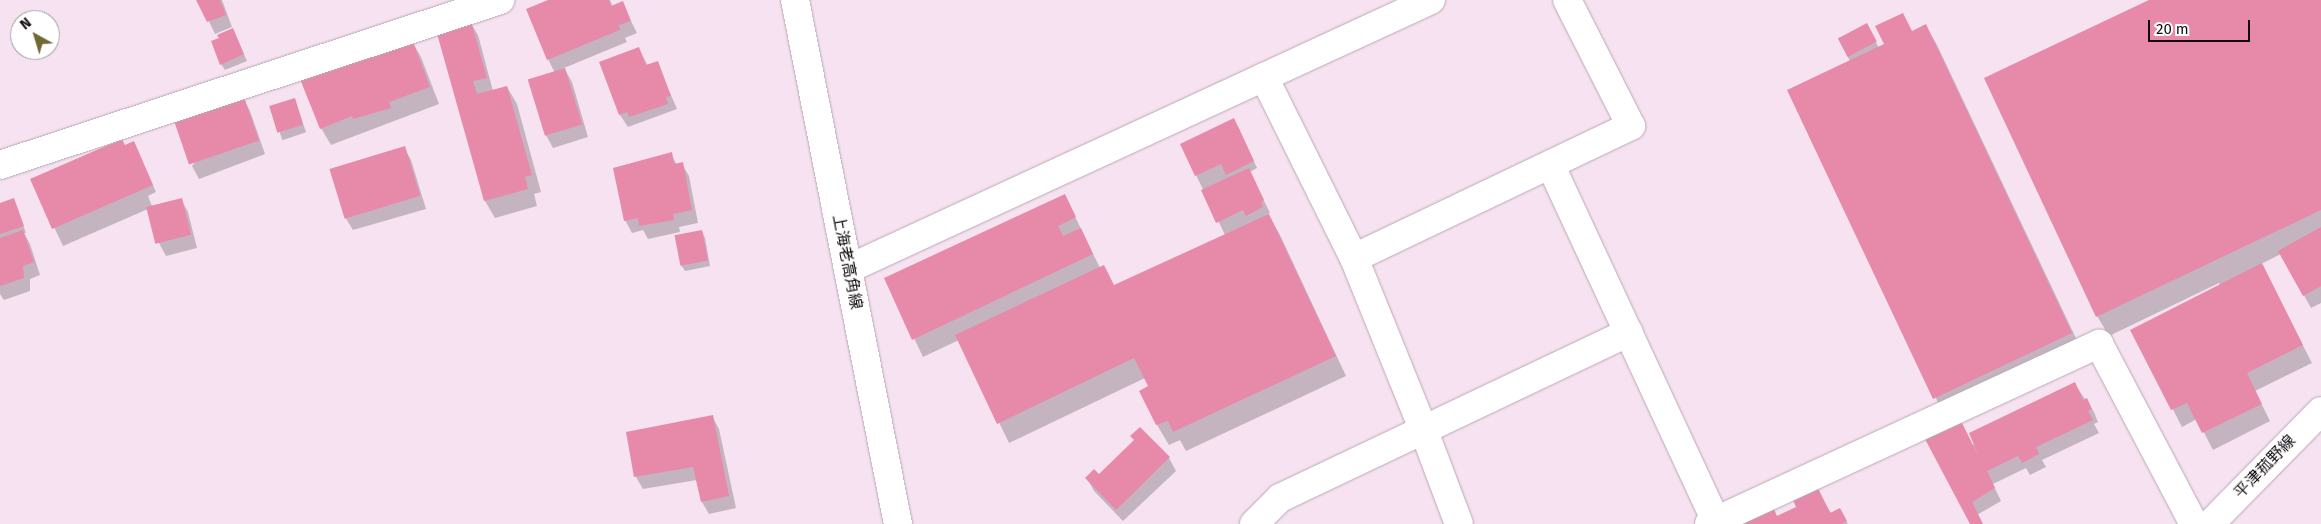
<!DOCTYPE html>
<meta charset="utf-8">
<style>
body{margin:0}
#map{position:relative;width:2321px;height:524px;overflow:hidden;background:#f6e2f1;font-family:"Fira Sans","Noto Sans JP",sans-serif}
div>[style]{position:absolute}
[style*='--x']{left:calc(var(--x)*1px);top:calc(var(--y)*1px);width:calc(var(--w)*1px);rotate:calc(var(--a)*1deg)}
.shadow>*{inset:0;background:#0003;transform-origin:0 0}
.building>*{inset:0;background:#e789a9;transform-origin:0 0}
.roads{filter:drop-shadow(0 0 1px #baa8b6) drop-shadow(0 0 1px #baa8b6)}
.street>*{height:28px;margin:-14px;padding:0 14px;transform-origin:14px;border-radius:14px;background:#fff}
.secondary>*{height:28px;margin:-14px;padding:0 14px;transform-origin:14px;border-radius:14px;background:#fff}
span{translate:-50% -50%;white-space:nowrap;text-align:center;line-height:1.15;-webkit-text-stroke:4px #fff;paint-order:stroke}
.street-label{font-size:16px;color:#120c11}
.north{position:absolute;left:10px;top:10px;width:50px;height:50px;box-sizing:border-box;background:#fff;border:1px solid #a09ea0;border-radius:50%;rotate:321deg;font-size:14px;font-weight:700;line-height:20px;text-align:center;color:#120c11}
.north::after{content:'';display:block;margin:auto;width:18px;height:22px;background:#716835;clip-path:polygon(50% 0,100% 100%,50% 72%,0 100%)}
.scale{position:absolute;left:2148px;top:20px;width:102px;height:22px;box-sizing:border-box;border:2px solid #120c11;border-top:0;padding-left:6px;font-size:15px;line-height:18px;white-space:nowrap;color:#120c11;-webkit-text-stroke:4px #fff;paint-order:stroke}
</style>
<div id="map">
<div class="shadow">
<div style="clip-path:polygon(199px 0,222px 0,232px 27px,215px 34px)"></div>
<div style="clip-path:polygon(551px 0,610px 0,613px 7px,622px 3px,637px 33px,625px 38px,627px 42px,564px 68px,572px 82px,588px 137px,553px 148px,546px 135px,555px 73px,548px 59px)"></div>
<div style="clip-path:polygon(2152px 0,2321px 0,2321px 303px,2311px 308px,2281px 254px,2261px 264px,2312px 363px,2255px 391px,2270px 421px,2213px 450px,2197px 419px,2182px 427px,2132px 330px,2220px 285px,2219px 283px,2109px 336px,2097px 316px)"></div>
<div style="clip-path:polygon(470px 22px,478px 35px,493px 91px,507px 87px,517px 104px,541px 192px,534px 194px,537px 206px,495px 218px,485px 201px,438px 31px)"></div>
<div style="clip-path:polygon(1926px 26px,1937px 45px,2083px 353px,1946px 419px,1788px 91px,1850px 61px,1838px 38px,1870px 31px,1879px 48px)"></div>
<div style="clip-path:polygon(233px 30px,247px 61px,225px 70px,221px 64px,220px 39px)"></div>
<div style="clip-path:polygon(411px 40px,421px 57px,439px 104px,331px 145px,321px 128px)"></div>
<div style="clip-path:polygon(639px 49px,648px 66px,657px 63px,677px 109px,628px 127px,620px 115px)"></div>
<div style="clip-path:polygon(243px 98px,250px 111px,265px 154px,199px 179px,192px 166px)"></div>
<div style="left:295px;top:100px;width:34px;height:25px;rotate:71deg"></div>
<div style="clip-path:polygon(1238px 126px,1257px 168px,1250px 172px,1270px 213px,1268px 214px,1280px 235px,1346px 376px,1186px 451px,1180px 440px,1169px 445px,1157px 425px,1141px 391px,1150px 387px,1145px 378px,1009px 443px,959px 340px,923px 357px,886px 279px,1065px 196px,1100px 268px,1103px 267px,1114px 286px,1225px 235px,1196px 175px)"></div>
<div style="clip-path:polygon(125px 146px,137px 149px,156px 192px,148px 196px,152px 206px,181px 199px,188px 212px,197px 248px,166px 256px,159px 243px,148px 209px,63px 246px,32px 180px)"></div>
<div style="clip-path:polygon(404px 147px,411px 160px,426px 209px,353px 230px,345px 217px)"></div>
<div style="clip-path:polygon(671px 154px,677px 165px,682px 164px,689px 176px,698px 223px,679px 227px,680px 232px,648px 239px,643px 230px,632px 233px,625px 220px)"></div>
<div style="clip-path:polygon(14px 200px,26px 233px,24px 233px,30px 244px,40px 275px,30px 279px,30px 291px,4px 300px,0 294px,0 204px)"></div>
<div style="clip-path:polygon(702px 231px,705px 238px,710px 266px,685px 271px,681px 265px)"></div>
<div style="clip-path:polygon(2074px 383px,2094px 412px,2098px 422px,2094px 424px,2099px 433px,2042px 460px,2046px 467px,2030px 475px,2026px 468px,1993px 484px,2001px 501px,1977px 515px,1982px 524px,1971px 524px,1926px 440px,1973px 445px)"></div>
<div style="clip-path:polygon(712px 416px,719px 429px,736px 508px,709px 514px,702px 502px,697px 480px,643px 489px,636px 477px)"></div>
<div style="clip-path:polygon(1140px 428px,1169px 458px,1176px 471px,1123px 521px,1094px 491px,1087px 478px,1099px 475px,1135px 441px,1132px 436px)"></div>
<div style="clip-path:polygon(1818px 490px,1831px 513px,1840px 509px,1848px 524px,1745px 524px,1777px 517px,1798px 507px)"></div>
</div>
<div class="building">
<div style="clip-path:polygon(196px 0,220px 0,226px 15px,207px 22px)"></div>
<div style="clip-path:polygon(548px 0,609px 0,611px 6px,623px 1px,631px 21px,619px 25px,620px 30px,547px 60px,526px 9px)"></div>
<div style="clip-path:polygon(2149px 0,2321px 0,2321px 210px,2096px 317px,1984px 78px)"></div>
<div style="clip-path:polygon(1903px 13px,1912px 31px,1926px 24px,2072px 333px,1933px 399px,1787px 90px,1884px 44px,1875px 26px)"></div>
<div style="clip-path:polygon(471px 21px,487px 78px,473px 81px,477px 94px,507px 86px,532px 175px,525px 177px,528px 189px,484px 201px,436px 30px)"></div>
<div style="left:1867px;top:23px;width:21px;height:33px;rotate:62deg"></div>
<div style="clip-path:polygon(233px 28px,244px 54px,220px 65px,211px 41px,219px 38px,217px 35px)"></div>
<div style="clip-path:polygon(412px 39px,430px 87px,389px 102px,391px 108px,353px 119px,352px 116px,320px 129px,300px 79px)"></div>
<div style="clip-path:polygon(639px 47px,646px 65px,658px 61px,671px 96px,666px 97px,668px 104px,629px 117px,627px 112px,619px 115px,599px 62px)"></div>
<div style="left:565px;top:68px;width:59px;height:39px;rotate:73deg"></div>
<div style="left:244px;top:97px;width:46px;height:74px;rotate:71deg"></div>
<div style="left:295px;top:98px;width:28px;height:27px;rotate:73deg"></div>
<div style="clip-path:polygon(1234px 118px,1254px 161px,1226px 175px,1221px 164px,1195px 176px,1180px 144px)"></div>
<div style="clip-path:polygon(122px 139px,125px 145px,134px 141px,153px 185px,52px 229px,30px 179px)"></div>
<div style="left:405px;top:146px;width:52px;height:79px;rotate:73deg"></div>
<div style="clip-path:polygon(672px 152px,674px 164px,683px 162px,692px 210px,673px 214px,674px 220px,639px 226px,638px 218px,624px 221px,613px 168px)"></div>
<div style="clip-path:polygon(1249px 168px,1264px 200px,1261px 202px,1263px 207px,1246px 216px,1243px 210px,1216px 223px,1201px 190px)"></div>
<div style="clip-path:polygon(1065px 194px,1076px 217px,1058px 226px,1063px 236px,1081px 228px,1093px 254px,912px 340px,884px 278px)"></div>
<div style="clip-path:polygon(14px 198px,24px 226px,0 234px,0 203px)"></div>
<div style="left:182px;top:198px;width:38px;height:37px;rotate:76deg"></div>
<div style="clip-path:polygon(1269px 214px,1336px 356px,1173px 432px,1168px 421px,1156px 425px,1139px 391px,1148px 386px,1134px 358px,997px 424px,955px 335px,1104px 265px,1114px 285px)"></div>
<div style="clip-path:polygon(2321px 227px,2321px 286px,2303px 296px,2278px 251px)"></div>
<div style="clip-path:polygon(23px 230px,34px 262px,23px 266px,24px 278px,0 286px,0 238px)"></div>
<div style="left:702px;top:230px;width:31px;height:28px;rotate:79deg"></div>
<div style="clip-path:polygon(2262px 263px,2303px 345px,2247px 373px,2262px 404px,2202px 433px,2187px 403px,2171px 410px,2130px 330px)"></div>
<div style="clip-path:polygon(2075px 382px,2083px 400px,2087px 398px,2092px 409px,2088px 411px,2093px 420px,2036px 447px,2039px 454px,2022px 463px,2018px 456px,1987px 471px,1995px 488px,1972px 502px,1983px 524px,1970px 524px,1925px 439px,1961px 421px,1979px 457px,1969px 433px)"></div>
<div style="clip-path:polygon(713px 415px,729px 496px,701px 502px,693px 467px,634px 477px,626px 432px)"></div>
<div style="clip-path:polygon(1140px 427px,1170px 457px,1116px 510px,1085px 478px,1094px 469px,1099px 474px,1134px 440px,1130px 436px)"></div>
<div style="clip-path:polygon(1818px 488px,1830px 513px,1840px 508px,1847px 521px,1841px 524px,1742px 524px,1774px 509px,1777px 516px,1796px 507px,1793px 500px)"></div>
</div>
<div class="roads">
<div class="street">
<div style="--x:1264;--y:77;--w:202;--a:63.6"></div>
<div style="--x:1354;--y:258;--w:187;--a:68"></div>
<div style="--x:1424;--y:431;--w:99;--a:69.4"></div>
<div style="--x:0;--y:165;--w:527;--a:-18.26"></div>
<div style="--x:1551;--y:166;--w:391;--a:65.1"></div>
<div style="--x:1354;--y:258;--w:307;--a:-25.5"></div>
<div style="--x:1631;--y:126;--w:141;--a:-116.9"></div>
<div style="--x:848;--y:269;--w:642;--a:-24.77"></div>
<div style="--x:1254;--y:524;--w:37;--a:-45"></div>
<div style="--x:1280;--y:498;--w:386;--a:-25.4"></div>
<div style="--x:1709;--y:524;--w:430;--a:-24.8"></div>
<div style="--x:2099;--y:344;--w:204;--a:62.2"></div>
</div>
<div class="secondary">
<div style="--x:795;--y:0;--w:534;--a:78.88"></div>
<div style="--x:2210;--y:524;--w:158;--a:-45.5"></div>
</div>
</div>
<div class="street-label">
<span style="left:847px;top:262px;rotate:79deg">上海老高角線</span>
<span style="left:2265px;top:467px;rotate:-46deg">平津菰野線</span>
</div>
<div class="north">N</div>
<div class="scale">20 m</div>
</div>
